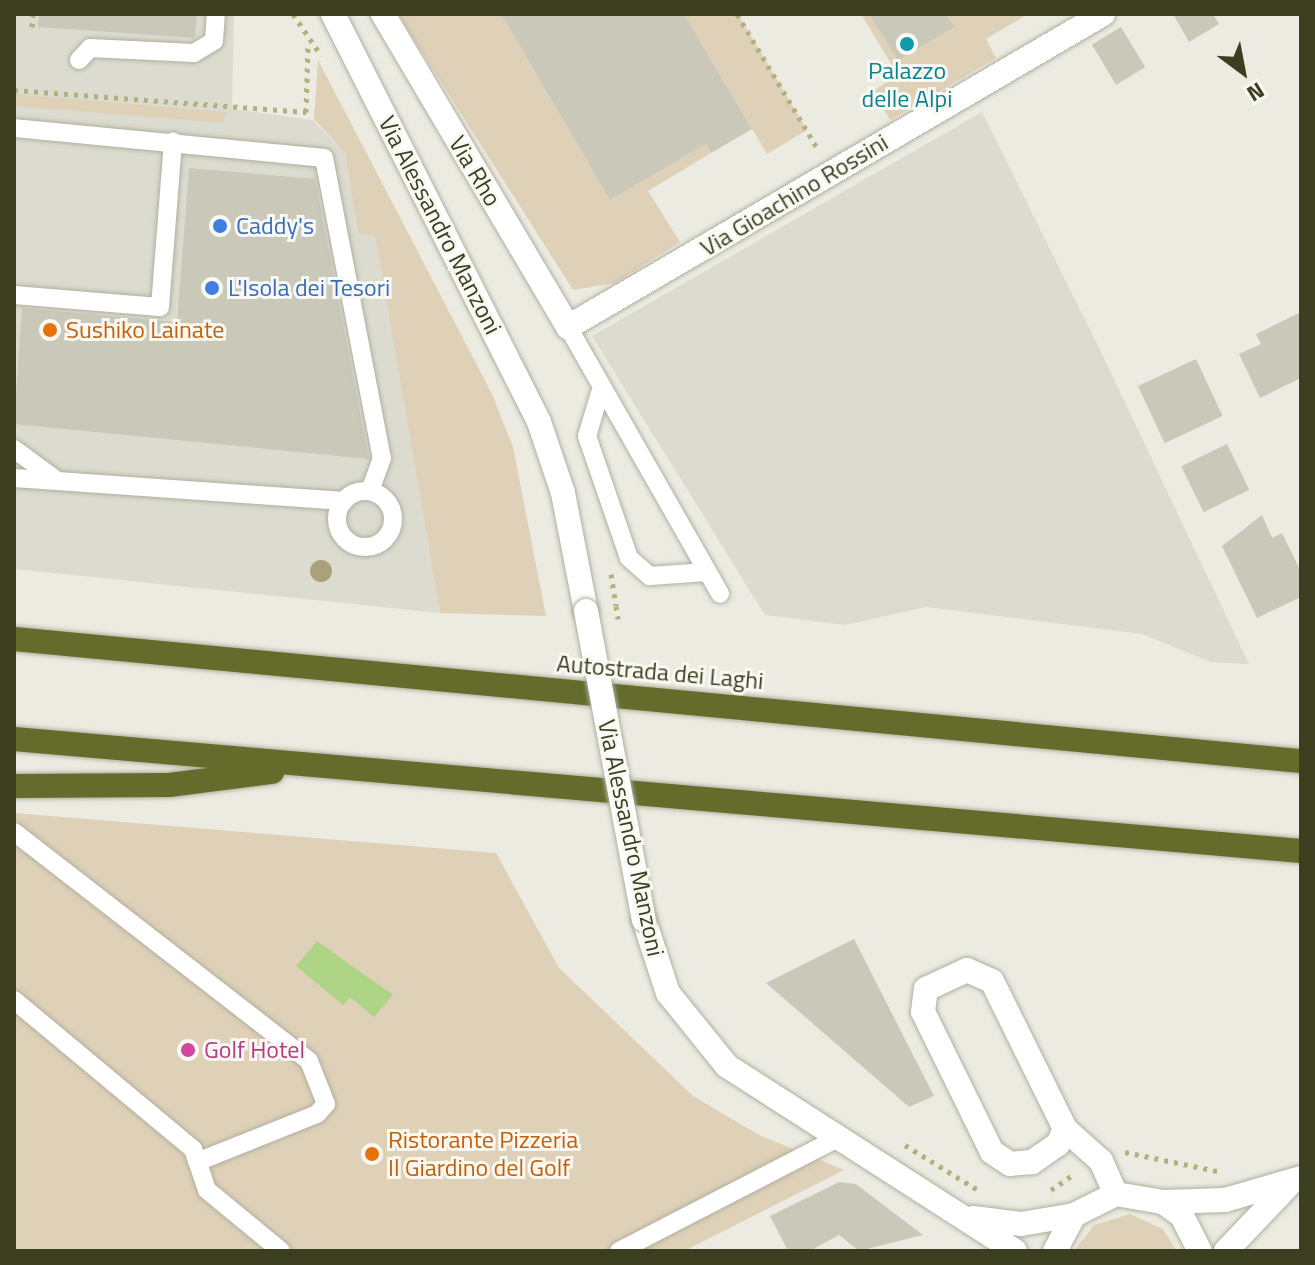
<!DOCTYPE html>
<style>
body{margin:0}
#map{position:relative;width:1315px;height:1265px;overflow:hidden;background:#ecebe1;font-family:"Titillium Web",sans-serif}
div>[style]{position:absolute}
[style*='--x']{left:calc(var(--x)*1px);top:calc(var(--y)*1px);width:calc(var(--w)*1px);rotate:calc(var(--a)*1deg)}
.built>*{inset:0;background:#dcdbcf}
.green>*{inset:0;background:#dfd0b8}
.water>*{inset:0;background:#add585}
.building>*{inset:0;background:#cac8b9;transform-origin:0 0}
.path>*{height:5px;margin-top:-2.5px;transform-origin:0;background:repeating-linear-gradient(90deg,#b1b27f 0 4px,transparent 0 10px)}
.roads{filter:drop-shadow(0 0 2px #b0b09f) drop-shadow(0 0 2px #b0b09f)}
.service>*{height:18px;margin:-9px;padding:0 9px;transform-origin:9px;border-radius:9px;background:#fff}
.service>.ring{margin:-9px;padding:0;box-sizing:content-box;background:none;border:18px solid #fff;border-radius:50%}
.minor>*{height:24px;margin:-12px;padding:0 12px;transform-origin:12px;border-radius:12px;background:#fff}
.motorway>*{height:24px;margin:-12px;padding:0 12px;transform-origin:12px;border-radius:12px;background:#636c2a}
.path-bridge>*{height:5px;margin-top:-2.5px;transform-origin:0;background:repeating-linear-gradient(90deg,#b1b27f 0 4px,transparent 0 10px)}
.bridges{filter:drop-shadow(0 0 2px #b0b09f) drop-shadow(0 0 2px #b0b09f)}
.minor-bridge>*{height:24px;margin:-12px;padding:0 12px;transform-origin:12px;border-radius:12px;background:#fff}
.trees>*{width:22px;height:22px;margin:-11px;border-radius:50%;background:#aca07b}
.dots>*{width:22px;height:22px;translate:-50% -50%;box-sizing:border-box;border:4px solid #f9f8f2;border-radius:50%}
span{translate:-50% -50%;white-space:nowrap;text-align:center;line-height:1.15;-webkit-text-stroke:6px #f9f8f2;paint-order:stroke}
.culture-label{font-size:24px;color:#0d838f}
.street-label{font-size:24px;color:#3c3e20}
.shop-label{font-size:24px;color:#366cbe}
.left{translate:0 -50%;text-align:left}
.food-label{font-size:24px;color:#c56008}
.hotel-label{font-size:24px;color:#b23c85}
.frame{position:absolute;inset:0;border:16px solid #3c3e20;pointer-events:none}
.north{position:absolute;left:1203px;top:32px;width:80px;height:80px;-webkit-text-stroke:6px #f9f8f2;paint-order:stroke;rotate:148deg;font-size:22px;font-weight:700;line-height:32px;text-align:center;color:#3c3e20}
.north::after{content:'';display:block;margin:auto;width:28px;height:36px;background:#3c3e20;clip-path:polygon(50% 0,100% 100%,50% 72%,0 100%)}
</style>
<div id="map">
<div class="built">
<div style="clip-path:polygon(14px 14px,234px 14px,232px 109px,313px 120px,345px 153px,358px 233px,375px 236px,440px 613px,14px 569px)"></div>
<div style="clip-path:polygon(982px 112px,1103px 356px,1249px 664px,1211px 662px,1142px 634px,926px 607px,845px 625px,765px 615px,592px 336px)"></div>
</div>
<div class="green">
<div style="clip-path:polygon(398px 14px,501px 14px,610px 200px,706px 144px,711px 153px,648px 191px,680px 242px,615px 283px,573px 290px)"></div>
<div style="clip-path:polygon(684px 14px,738px 14px,807px 130px,767px 154px)"></div>
<div style="clip-path:polygon(861px 14px,869px 14px,898px 61px,954px 28px,947px 14px,1028px 14px,986px 39px,996px 58px,890px 120px,873px 91px,898px 75px)"></div>
<div style="clip-path:polygon(318px 60px,492px 394px,513px 447px,546px 616px,440px 613px,375px 236px,358px 233px,345px 153px,314px 119px)"></div>
<div style="clip-path:polygon(14px 94px,225px 112px,226px 112px,224px 123px,14px 106px)"></div>
<div style="clip-path:polygon(14px 813px,496px 853px,559px 968px,693px 1096px,759px 1135px,844px 1170px,684px 1251px,14px 1251px)"></div>
<div style="clip-path:polygon(1130px 1214px,1163px 1229px,1177px 1251px,1074px 1251px,1094px 1225px)"></div>
</div>
<div class="water">
<div style="clip-path:polygon(317px 941px,393px 995px,374px 1017px,350px 997px,343px 1005px,296px 966px)"></div>
</div>
<div class="building">
<div style="clip-path:polygon(39px 14px,197px 14px,195px 38px,38px 27px)"></div>
<div style="clip-path:polygon(501px 14px,684px 14px,752px 129px,711px 153px,706px 144px,610px 200px)"></div>
<div style="clip-path:polygon(869px 14px,946px 14px,955px 27px,898px 61px)"></div>
<div style="clip-path:polygon(1173px 14px,1213px 14px,1219px 24px,1189px 42px)"></div>
<div style="left:1121px;top:27px;width:47px;height:34px;rotate:59deg"></div>
<div style="clip-path:polygon(189px 168px,315px 179px,369px 459px,14px 424px,22px 308px,177px 322px)"></div>
<div style="clip-path:polygon(1301px 312px,1301px 378px,1260px 398px,1239px 354px,1261px 344px,1256px 334px)"></div>
<div style="left:1196px;top:359px;width:63px;height:64px;rotate:65deg"></div>
<div style="left:1227px;top:444px;width:51px;height:51px;rotate:64deg"></div>
<div style="clip-path:polygon(1262px 515px,1272px 538px,1282px 533px,1301px 572px,1301px 597px,1257px 618px,1222px 546px)"></div>
<div style="clip-path:polygon(854px 939px,934px 1096px,909px 1107px,766px 983px)"></div>
<div style="clip-path:polygon(839px 1182px,856px 1184px,923px 1235px,859px 1251px,839px 1235px,810px 1251px,788px 1251px,770px 1216px)"></div>
</div>
<div class="path">
<div style="--x:293;--y:14;--w:50;--a:55.7"></div>
<div style="--x:737;--y:14;--w:160;--a:59.1"></div>
<div style="--x:32;--y:27;--w:13;--a:-86"></div>
<div style="--x:14;--y:90;--w:293;--a:4.3"></div>
<div style="--x:306;--y:112;--w:68;--a:-88.3"></div>
<div style="--x:611;--y:574;--w:32;--a:81"></div>
<div style="--x:905;--y:1145;--w:86;--a:31.7"></div>
<div style="--x:1125;--y:1152;--w:94;--a:11.7"></div>
<div style="--x:1051;--y:1190;--w:29;--a:-35"></div>
</div>
<div class="roads">
<div class="service">
<div style="--x:79;--y:60;--w:16;--a:-47"></div>
<div style="--x:90;--y:48;--w:104;--a:2.8"></div>
<div style="--x:194;--y:53;--w:23;--a:-31"></div>
<div style="--x:214;--y:41;--w:27;--a:-86"></div>
<div style="--x:14;--y:128;--w:311;--a:5.5"></div>
<div style="--x:324;--y:158;--w:306;--a:79.1"></div>
<div style="--x:382;--y:458;--w:35;--a:110"></div>
<div style="--x:14;--y:295;--w:146;--a:4.7"></div>
<div style="--x:160;--y:307;--w:166;--a:-85.5"></div>
<div style="--x:568;--y:327;--w:307;--a:60.3"></div>
<div style="--x:600;--y:393;--w:45;--a:106.8"></div>
<div style="--x:587;--y:436;--w:129;--a:71"></div>
<div style="--x:629;--y:558;--w:28;--a:41"></div>
<div style="--x:650;--y:576;--w:57;--a:-4"></div>
<div style="--x:14;--y:449;--w:52;--a:36.4"></div>
<div style="--x:14;--y:478;--w:331;--a:4"></div>
<div class="ring" style="left:337px;top:491px;width:38px;height:38px"></div>
<div style="--x:14;--y:832;--w:373;--a:37.8"></div>
<div style="--x:309;--y:1061;--w:46;--a:68.4"></div>
<div style="--x:326;--y:1104;--w:13;--a:132"></div>
<div style="--x:317;--y:1114;--w:129;--a:158.2"></div>
<div style="--x:14;--y:1000;--w:233;--a:39.8"></div>
<div style="--x:193;--y:1149;--w:43;--a:71.1"></div>
<div style="--x:207;--y:1190;--w:96;--a:39.5"></div>
<div style="--x:619;--y:1251;--w:246;--a:-27.3"></div>
</div>
<div class="minor">
<div style="--x:333;--y:14;--w:457;--a:63.2"></div>
<div style="--x:539;--y:422;--w:75;--a:71.3"></div>
<div style="--x:563;--y:493;--w:120;--a:79"></div>
<div style="--x:383;--y:14;--w:364;--a:59.4"></div>
<div style="--x:568;--y:327;--w:620;--a:-30.33"></div>
<div style="--x:644;--y:920;--w:77;--a:71.8"></div>
<div style="--x:668;--y:993;--w:94;--a:51.1"></div>
<div style="--x:727;--y:1066;--w:342;--a:32.7"></div>
<div style="--x:1065;--y:1129;--w:17;--a:115"></div>
<div style="--x:1058;--y:1144;--w:32;--a:145"></div>
<div style="--x:1032;--y:1162;--w:22;--a:175"></div>
<div style="--x:1010;--y:1164;--w:22;--a:-146"></div>
<div style="--x:992;--y:1152;--w:156;--a:-116.2"></div>
<div style="--x:923;--y:1012;--w:23;--a:-83"></div>
<div style="--x:926;--y:989;--w:45;--a:-24.9"></div>
<div style="--x:967;--y:970;--w:27;--a:24"></div>
<div style="--x:992;--y:981;--w:165;--a:63.7"></div>
<div style="--x:1065;--y:1129;--w:48;--a:41.6"></div>
<div style="--x:1101;--y:1161;--w:36;--a:66"></div>
<div style="--x:1163;--y:1202;--w:62;--a:-1.8"></div>
<div style="--x:1225;--y:1200;--w:79;--a:-16.1"></div>
<div style="--x:973;--y:1218;--w:48;--a:7.1"></div>
<div style="--x:1021;--y:1224;--w:54;--a:-9.6"></div>
<div style="--x:1055;--y:1251;--w:41;--a:-62.2"></div>
<div style="--x:1074;--y:1215;--w:47;--a:-26.6"></div>
<div style="--x:1116;--y:1194;--w:48;--a:9.7"></div>
<div style="--x:1163;--y:1202;--w:24;--a:36"></div>
<div style="--x:1182;--y:1216;--w:39;--a:63"></div>
<div style="--x:1226;--y:1251;--w:90;--a:-46.4"></div>
</div>
<div class="motorway">
<div style="--x:14;--y:639;--w:1293;--a:5.42"></div>
<div style="--x:14;--y:739;--w:1292;--a:4.97"></div>
<div style="--x:14;--y:786;--w:155;--a:-0.4"></div>
<div style="--x:169;--y:785;--w:104;--a:-7.2"></div>
</div>
</div>
<div class="path-bridge">
<div style="--x:616;--y:606;--w:13;--a:81"></div>
</div>
<div class="bridges">
<div class="minor-bridge">
<div style="--x:586;--y:611;--w:314;--a:79.4"></div>
</div>
</div>
<div class="trees">
<div style="left:321px;top:571px"></div>
</div>
<div class="dots">
<div style="left:907px;top:44px;background:#0f9aa8"></div>
<div style="left:220px;top:226px;background:#3f7fe0"></div>
<div style="left:212px;top:288px;background:#3f7fe0"></div>
<div style="left:50px;top:330px;background:#e8710a"></div>
<div style="left:188px;top:1050px;background:#d1479c"></div>
<div style="left:372px;top:1154px;background:#e8710a"></div>
</div>
<div class="culture-label">
<span style="left:907px;top:85px">Palazzo<br>delle Alpi</span>
</div>
<div class="street-label">
<span style="left:475px;top:171px;rotate:59deg">Via Rho</span>
<span style="left:794px;top:195px;rotate:-31deg">Via Gioachino Rossini</span>
<span style="left:440px;top:225px;rotate:63deg">Via Alessandro Manzoni</span>
<span style="left:660px;top:672px;rotate:5deg">Autostrada dei Laghi</span>
<span style="left:631px;top:838px;rotate:78deg">Via Alessandro Manzoni</span>
</div>
<div class="shop-label">
<span class="left" style="left:236px;top:226px">Caddy's</span>
<span class="left" style="left:228px;top:288px">L'Isola dei Tesori</span>
</div>
<div class="food-label">
<span class="left" style="left:66px;top:330px">Sushiko Lainate</span>
<span class="left" style="left:388px;top:1154px">Ristorante Pizzeria<br>Il Giardino del Golf</span>
</div>
<div class="hotel-label">
<span class="left" style="left:204px;top:1050px">Golf Hotel</span>
</div>
<div class="frame"></div>
<div class="north">N</div>
</div>
